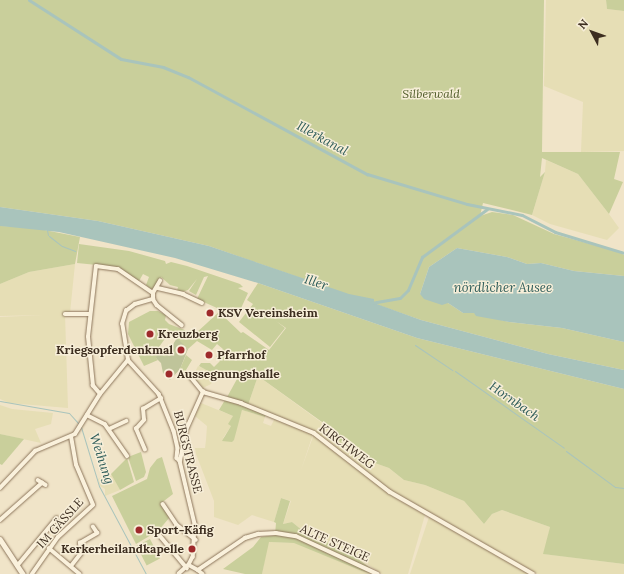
<!DOCTYPE html>
<meta charset="utf-8">
<style>
body{margin:0}
#map{position:relative;width:624px;height:574px;overflow:hidden;background:#f0e4c8;font-family:Lora,serif}
div>[style]{position:absolute}
[style*='--x']{left:calc(var(--x)*1px);top:calc(var(--y)*1px);width:calc(var(--w)*1px);rotate:calc(var(--a)*1deg)}
.farmland>*{inset:0;background:#e6deb5}
.green>*{inset:0;background:#c9cf9b;transform-origin:0 0}
.cemetery>*{inset:0;background:#bfc49a}
.water>*{inset:0;background:#a9c4bc}
.stream>*{height:1px;margin:-0.5px;padding:0 0.5px;transform-origin:0.5px;border-radius:0.5px;background:#a9c4bc}
.canal>*{height:3px;margin:-1.5px;padding:0 1.5px;transform-origin:1.5px;border-radius:1.5px;background:#a9c4bc}
.roads{filter:drop-shadow(0 0 1px #8d765c) drop-shadow(0 0 1px #8d765c)}
.street>*{height:3.5px;margin:-1.75px;padding:0 1.75px;transform-origin:1.75px;border-radius:1.75px;background:#faf1dc}
.secondary>*{height:4.5px;margin:-2.25px;padding:0 2.25px;transform-origin:2.25px;border-radius:2.25px;background:#faf1dc}
.dots>*{width:11px;height:11px;translate:-50% -50%;box-sizing:border-box;border:2px solid #f7eed8;border-radius:50%}
span{translate:-50% -50%;white-space:nowrap;text-align:center;line-height:1.15;-webkit-text-stroke:3px #f7eed8;paint-order:stroke}
.park-label{font-size:12px;color:#4d5a26;font-style:italic}
.poi-label{font-size:12px;color:#3d2e20;font-weight:700}
.left{translate:0 -50%;text-align:left}
.right{translate:-100% -50%;text-align:right}
.street-label{font-size:12px;color:#3d2e20}
.water-label{font-size:13px;color:#2f5d5a;font-style:italic}
.north{position:absolute;left:572px;top:12px;width:40px;height:40px;-webkit-text-stroke:3px #f7eed8;paint-order:stroke;rotate:311deg;font-size:11px;font-weight:700;line-height:16px;text-align:center;color:#3d2e20}
.north::after{content:'';display:block;margin:auto;width:14px;height:18px;background:#3d2e20;clip-path:polygon(50% 0,100% 100%,50% 72%,0 100%)}
</style>
<div id="map">
<div class="farmland">
<div style="clip-path:polygon(546px 0,606px 0,607px 9px,624px 11px,624px 151px,581px 152px,583px 102px,544px 86px)"></div>
<div style="clip-path:polygon(546px 160px,578px 174px,609px 214px,619px 228px,607px 240px,550px 224px,532px 215px,545px 172px)"></div>
<div style="clip-path:polygon(75px 264px,70px 313px,65px 314px,68px 408px,9px 403px,0 399px,0 317px,44px 315px,0 316px,0 284px,29px 272px)"></div>
<div style="clip-path:polygon(198px 366px,217px 374px,211px 384px,203px 388px,193px 376px)"></div>
<div style="clip-path:polygon(258px 376px,329px 428px,341px 443px,353px 443px,372px 462px,389px 468px,404px 480px,425px 485px,464px 501px,484px 524px,492px 514px,502px 510px,550px 527px,544px 554px,624px 564px,624px 574px,538px 574px,475px 540px,392px 492px,325px 438px,248px 405px)"></div>
<div style="clip-path:polygon(201px 403px,233px 416px,231px 426px,223px 438px,236px 429px,242px 410px,265px 417px,263px 423px,271px 426px,275px 418px,313px 434px,301px 470px,314px 434px,389px 494px,425px 515px,408px 574px,382px 574px,346px 550px,308px 535px,292px 522px,283px 524px,291px 501px,281px 498px,274px 522px,252px 515px,238px 525px,214px 517px,214px 501px,196px 454px,195px 448px,205px 448px,206px 440px,207px 426px,195px 416px)"></div>
<div style="clip-path:polygon(0 405px,12px 409px,53px 413px,51px 424px,35px 429px,41px 443px,0 434px)"></div>
<div style="clip-path:polygon(111px 474px,120px 490px,105px 496px,105px 489px,100px 486px,98px 479px)"></div>
<div style="clip-path:polygon(429px 517px,431px 518px,531px 574px,410px 574px)"></div>
<div style="clip-path:polygon(268px 542px,296px 543px,372px 574px,262px 574px)"></div>
</div>
<div class="green">
<div style="clip-path:polygon(0 0,544px 0,542px 152px,620px 152px,614px 179px,623px 182px,609px 214px,578px 174px,542px 158px,540px 177px,545px 172px,532px 215px,483px 203px,480px 216px,492px 212px,513px 215px,554px 234px,619px 252px,624px 255px,624px 276px,574px 271px,541px 263px,527px 264px,507px 257px,457px 248px,429px 267px,420px 294px,448px 303px,463px 313px,474px 313px,509px 322px,562px 328px,624px 342px,624px 370px,548px 354px,421px 320px,209px 246px,98px 221px,0 207px)"></div>
<div style="clip-path:polygon(606px 0,624px 0,624px 11px,607px 9px)"></div>
<div style="clip-path:polygon(0 226px,29px 227px,80px 237px,75px 264px,29px 272px,0 284px)"></div>
<div style="clip-path:polygon(79px 244px,129px 251px,165px 261px,166px 264px,171px 262px,187px 266px,240px 284px,243px 287px,238px 288px,248px 293px,237px 317px,197px 299px,208px 276px,204px 277px,196px 295px,189px 291px,197px 279px,188px 290px,182px 292px,177px 291px,178px 287px,170px 285px,161px 277px,156px 288px,151px 289px,146px 285px,149px 277px,143px 274px,139px 281px,117px 267px,77px 263px)"></div>
<div style="clip-path:polygon(258px 283px,417px 338px,624px 389px,624px 564px,543px 554px,550px 527px,502px 510px,492px 514px,484px 524px,464px 501px,425px 485px,404px 480px,389px 468px,372px 462px,353px 443px,341px 443px,329px 427px,258px 376px,248px 405px,226px 399px,237px 379px,208px 371px,199px 366px,201px 363px,210px 363px,214px 367px,220px 361px,216px 357px,223px 349px,217px 344px,212px 350px,197px 341px,188px 349px,169px 333px,159px 347px,167px 354px,165px 358px,156px 358px,158px 360px,144px 366px,128px 334px,129px 322px,150px 311px,158px 311px,166px 315px,165px 320px,169px 324px,195px 334px,219px 312px,241px 333px,243px 332px,269px 350px,286px 328px,276px 321px,285px 328px,270px 347px,239px 322px,253px 304px,247px 300px)"></div>
<div style="clip-path:polygon(186px 355px,192px 360px,186px 370px,189px 375px,180px 369px)"></div>
<div style="clip-path:polygon(225px 400px,266px 414px,265px 417px,242px 410px,234px 440px,232px 442px,222px 441px,231px 426px,228px 424px,233px 416px,219px 410px)"></div>
<div style="clip-path:polygon(0 434px,24px 439px,2px 465px,0 464px)"></div>
<div style="clip-path:polygon(141px 452px,146px 472px,144px 477px,136px 481px,128px 457px)"></div>
<div style="clip-path:polygon(162px 457px,173px 494px,160px 504px,170px 517px,158px 531px,136px 544px,112px 496px,147px 479px,150px 468px,157px 459px)"></div>
<div style="clip-path:polygon(127px 458px,134px 482px,120px 490px,111px 474px)"></div>
<div style="clip-path:polygon(281px 498px,290px 501px,283px 524px,292px 522px,308px 535px,346px 550px,373px 570px,370px 573px,362px 571px,294px 543px,269px 542px,262px 574px,245px 574px,223px 569px,253px 547px,261px 537px,275px 535px,276px 523px,274px 522px)"></div>
<div style="left:150px;top:539px;width:22px;height:15px;rotate:63deg"></div>
</div>
<div class="cemetery">
<div style="clip-path:polygon(177px 338px,188px 349px,180px 369px,170px 380px,163px 373px,161px 363px,156px 358px,158px 353px,165px 357px)"></div>
</div>
<div class="water">
<div style="clip-path:polygon(0 207px,98px 221px,209px 246px,349px 294px,374px 299px,374px 303px,421px 320px,548px 354px,624px 370px,624px 389px,417px 338px,258px 283px,175px 258px,59px 232px,0 226px)"></div>
<div style="clip-path:polygon(457px 248px,507px 257px,527px 264px,541px 263px,574px 271px,624px 276px,624px 342px,562px 328px,509px 322px,476px 316px,474px 313px,463px 313px,448px 303px,442px 305px,424px 299px,420px 294px,429px 267px)"></div>
</div>
<div class="stream">
<div style="--x:47;--y:230;--w:5;--a:79"></div>
<div style="--x:49;--y:236;--w:16;--a:38"></div>
<div style="--x:62;--y:246;--w:14;--a:21"></div>
<div style="--x:415;--y:345;--w:45;--a:34"></div>
<div style="--x:455;--y:371;--w:133;--a:35.2"></div>
<div style="--x:0;--y:401;--w:70;--a:9.9"></div>
<div style="--x:69;--y:413;--w:15;--a:48"></div>
<div style="--x:81;--y:427;--w:62;--a:73"></div>
<div style="--x:99;--y:486;--w:100;--a:61.9"></div>
<div style="--x:566;--y:451;--w:61;--a:36.3"></div>
<div style="--x:615;--y:487;--w:9;--a:6"></div>
</div>
<div class="canal">
<div style="--x:29;--y:0;--w:109;--a:32.7"></div>
<div style="--x:121;--y:59;--w:43;--a:10.8"></div>
<div style="--x:163;--y:67;--w:27;--a:22"></div>
<div style="--x:188;--y:77;--w:204;--a:28.5"></div>
<div style="--x:367;--y:174;--w:104;--a:16.7"></div>
<div style="--x:467;--y:204;--w:56;--a:11.3"></div>
<div style="--x:522;--y:215;--w:37;--a:27"></div>
<div style="--x:555;--y:232;--w:72;--a:16.9"></div>
<div style="--x:371;--y:303;--w:29;--a:-10"></div>
<div style="--x:400;--y:298;--w:11;--a:-45"></div>
<div style="--x:408;--y:290;--w:36;--a:-67"></div>
<div style="--x:422;--y:257;--w:81;--a:-36.4"></div>
</div>
<div class="roads">
<div class="street">
<div style="--x:158;--y:288;--w:26;--a:13"></div>
<div style="--x:183;--y:294;--w:21;--a:25"></div>
<div style="--x:153;--y:293;--w:14;--a:-60"></div>
<div style="--x:153;--y:299;--w:7;--a:56"></div>
<div style="--x:157;--y:305;--w:32;--a:39"></div>
<div style="--x:65;--y:314;--w:25;--a:0"></div>
<div style="--x:128;--y:360;--w:46;--a:47.6"></div>
<div style="--x:159;--y:394;--w:40;--a:68"></div>
<div style="--x:174;--y:431;--w:17;--a:77"></div>
<div style="--x:178;--y:448;--w:10;--a:96"></div>
<div style="--x:177;--y:458;--w:4;--a:45"></div>
<div style="--x:180;--y:461;--w:65;--a:76.6"></div>
<div style="--x:195;--y:524;--w:33;--a:93"></div>
<div style="--x:193;--y:557;--w:9;--a:117"></div>
<div style="--x:189;--y:565;--w:13;--a:138"></div>
<div style="--x:191;--y:377;--w:19;--a:51"></div>
<div style="--x:203;--y:392;--w:40;--a:16"></div>
<div style="--x:241;--y:403;--w:79;--a:22.3"></div>
<div style="--x:314;--y:433;--w:96;--a:37.8"></div>
<div style="--x:390;--y:492;--w:165;--a:29.8"></div>
<div style="--x:100;--y:394;--w:11;--a:-131"></div>
<div style="--x:93;--y:386;--w:49;--a:-95.8"></div>
<div style="--x:88;--y:337;--w:71;--a:-83.6"></div>
<div style="--x:96;--y:266;--w:22;--a:8"></div>
<div style="--x:118;--y:269;--w:42;--a:34.4"></div>
<div style="--x:87;--y:415;--w:20;--a:27"></div>
<div style="--x:105;--y:424;--w:39;--a:55"></div>
<div style="--x:109;--y:429;--w:19;--a:-25"></div>
<div style="--x:145;--y:450;--w:23;--a:-113"></div>
<div style="--x:136;--y:429;--w:12;--a:-48"></div>
<div style="--x:144;--y:420;--w:11;--a:-95"></div>
<div style="--x:143;--y:409;--w:21;--a:-31"></div>
<div style="--x:180;--y:461;--w:32;--a:-79"></div>
<div style="--x:186;--y:430;--w:42;--a:-65.9"></div>
<div style="--x:38;--y:480;--w:9;--a:32"></div>
<div style="--x:0;--y:488;--w:51;--a:-46.6"></div>
<div style="--x:35;--y:451;--w:43;--a:-23"></div>
<div style="--x:75;--y:434;--w:47;--a:-58"></div>
<div style="--x:100;--y:394;--w:44;--a:-50.5"></div>
<div style="--x:128;--y:360;--w:36;--a:-99"></div>
<div style="--x:122;--y:324;--w:14;--a:-73"></div>
<div style="--x:126;--y:311;--w:11;--a:-38"></div>
<div style="--x:135;--y:304;--w:19;--a:-16"></div>
<div style="--x:153;--y:299;--w:6;--a:-90"></div>
<div style="--x:163;--y:504;--w:25;--a:56"></div>
<div style="--x:177;--y:525;--w:24;--a:38"></div>
<div style="--x:0;--y:520;--w:56;--a:-41.4"></div>
<div style="--x:157;--y:532;--w:47;--a:50.2"></div>
<div style="--x:49;--y:548;--w:40;--a:40"></div>
<div style="--x:189;--y:565;--w:10;--a:29"></div>
<div style="--x:198;--y:570;--w:57;--a:-34.2"></div>
<div style="--x:245;--y:538;--w:14;--a:-17"></div>
<div style="--x:258;--y:534;--w:18;--a:-3"></div>
<div style="--x:276;--y:533;--w:20;--a:9"></div>
<div style="--x:296;--y:536;--w:90;--a:24.9"></div>
<div style="--x:17;--y:566;--w:62;--a:-50.2"></div>
<div style="--x:71;--y:566;--w:16;--a:-52"></div>
<div style="--x:81;--y:553;--w:10;--a:-96"></div>
<div style="--x:80;--y:543;--w:20;--a:-30"></div>
<div style="--x:97;--y:533;--w:7;--a:-124"></div>
<div style="--x:198;--y:570;--w:6;--a:39"></div>
<div style="--x:32;--y:574;--w:45;--a:-54.9"></div>
<div style="--x:58;--y:537;--w:47;--a:-42.4"></div>
<div style="--x:93;--y:505;--w:43;--a:-113"></div>
<div style="--x:76;--y:465;--w:28;--a:-100"></div>
</div>
<div class="secondary">
<div style="--x:0;--y:539;--w:42;--a:56.7"></div>
</div>
</div>
<div class="dots">
<div style="left:210px;top:313px;background:#9e2a2b"></div>
<div style="left:150px;top:334px;background:#9e2a2b"></div>
<div style="left:181px;top:350px;background:#9e2a2b"></div>
<div style="left:209px;top:355px;background:#9e2a2b"></div>
<div style="left:169px;top:374px;background:#9e2a2b"></div>
<div style="left:139px;top:530px;background:#9e2a2b"></div>
<div style="left:192px;top:549px;background:#9e2a2b"></div>
</div>
<div class="park-label">
<span style="left:431px;top:94px">Silberwald</span>
</div>
<div class="poi-label">
<span class="left" style="left:218px;top:313px">KSV Vereinsheim</span>
<span class="left" style="left:158px;top:334px">Kreuzberg</span>
<span class="right" style="left:173px;top:350px">Kriegsopferdenkmal</span>
<span class="left" style="left:217px;top:355px">Pfarrhof</span>
<span class="left" style="left:177px;top:374px">Aussegnungshalle</span>
<span class="left" style="left:147px;top:530px">Sport-Käfig</span>
<span class="right" style="left:184px;top:549px">Kerkerheilandkapelle</span>
</div>
<div class="street-label">
<span style="left:347px;top:446px;rotate:37deg">KIRCHWEG</span>
<span style="left:188px;top:452px;rotate:76deg">BURGSTRASSE</span>
<span style="left:60px;top:523px;rotate:-48deg">IM GÄSSLE</span>
<span style="left:335px;top:543px;rotate:24deg">ALTE STEIGE</span>
</div>
<div class="water-label">
<span style="left:322px;top:139px;rotate:29deg">Illerkanal</span>
<span style="left:316px;top:283px;rotate:18deg">Iller</span>
<span style="left:503px;top:288px">nördlicher Ausee</span>
<span style="left:514px;top:402px;rotate:35deg">Hornbach</span>
<span style="left:101px;top:459px;rotate:72deg">Weihung</span>
</div>
<div class="north">N</div>
</div>
